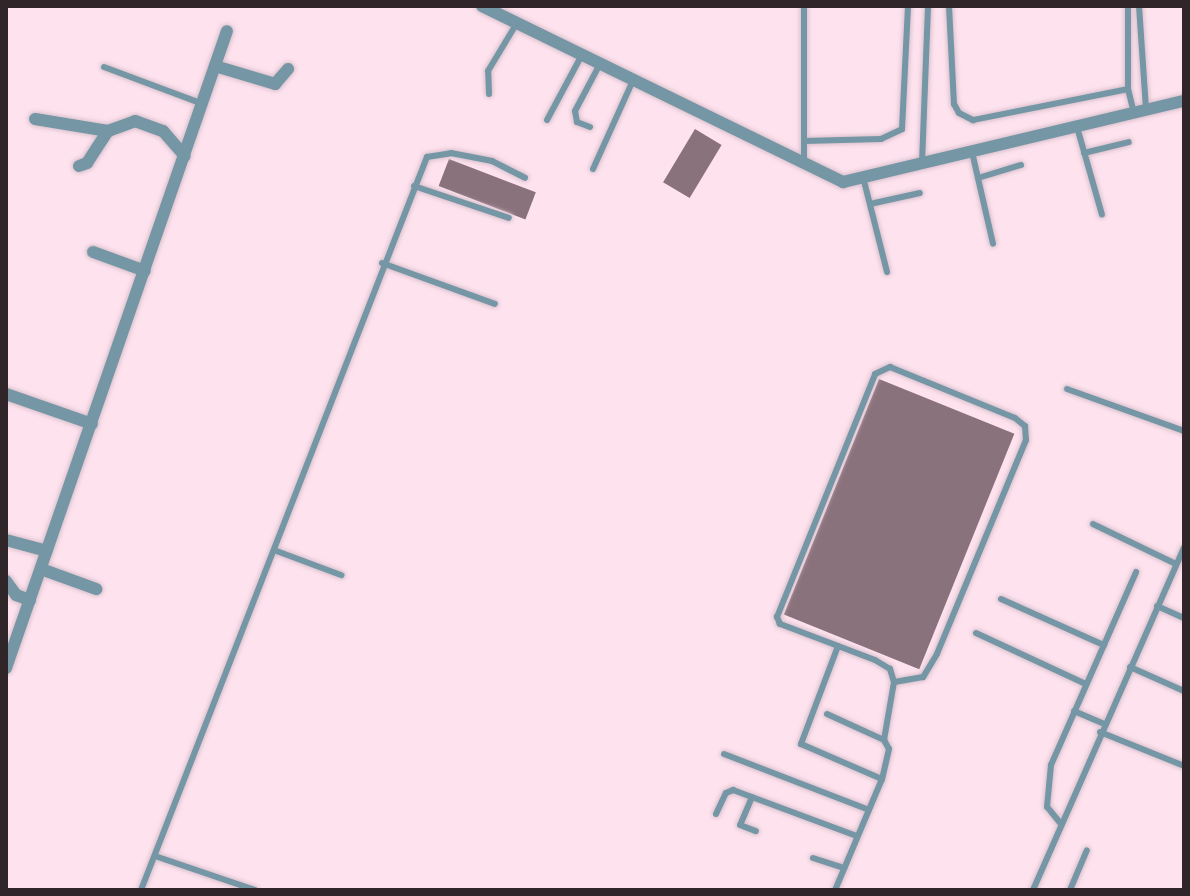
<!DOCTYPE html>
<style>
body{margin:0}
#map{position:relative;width:1190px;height:896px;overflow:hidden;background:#fee3ef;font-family:Bitter,serif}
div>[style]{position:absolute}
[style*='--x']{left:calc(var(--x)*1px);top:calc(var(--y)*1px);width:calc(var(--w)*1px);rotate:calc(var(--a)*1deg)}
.building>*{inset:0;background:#8a727c;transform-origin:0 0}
.roads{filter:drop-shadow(0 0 2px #d9c1cc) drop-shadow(0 0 2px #d9c1cc)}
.lane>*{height:6px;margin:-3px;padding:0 3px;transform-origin:3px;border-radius:3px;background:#7596a5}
.street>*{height:12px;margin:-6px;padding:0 6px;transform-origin:6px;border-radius:6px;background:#7596a5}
span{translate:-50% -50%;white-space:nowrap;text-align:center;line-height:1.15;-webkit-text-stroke:8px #fdf7f9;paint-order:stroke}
.frame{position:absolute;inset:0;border:8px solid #30262a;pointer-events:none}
</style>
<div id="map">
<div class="building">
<div style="left:695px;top:129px;width:31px;height:62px;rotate:31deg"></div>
<div style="left:449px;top:159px;width:93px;height:29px;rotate:21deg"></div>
<div style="left:879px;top:379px;width:146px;height:254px;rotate:22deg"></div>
</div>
<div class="roads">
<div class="lane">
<div style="--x:949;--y:6;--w:98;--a:87.1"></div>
<div style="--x:954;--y:104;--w:10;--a:61"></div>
<div style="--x:959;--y:113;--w:16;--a:27"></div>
<div style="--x:973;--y:120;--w:158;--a:-11.3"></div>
<div style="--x:1128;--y:89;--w:83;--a:-90"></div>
<div style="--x:1139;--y:6;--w:104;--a:86.1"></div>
<div style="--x:104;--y:67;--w:106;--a:20.5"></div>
<div style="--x:1128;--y:89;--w:25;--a:76"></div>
<div style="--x:489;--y:94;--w:23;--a:-92"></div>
<div style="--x:488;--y:71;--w:56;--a:-58.9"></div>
<div style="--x:547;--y:120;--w:76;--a:-61.8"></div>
<div style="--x:590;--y:127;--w:14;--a:-159"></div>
<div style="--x:577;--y:122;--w:11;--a:-100"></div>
<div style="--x:575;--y:111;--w:55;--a:-62"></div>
<div style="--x:1077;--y:127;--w:91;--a:74.1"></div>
<div style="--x:804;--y:141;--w:77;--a:-1.5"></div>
<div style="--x:881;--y:139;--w:23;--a:-25"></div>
<div style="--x:902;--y:129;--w:123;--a:-87.2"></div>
<div style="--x:972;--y:152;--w:94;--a:77.1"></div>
<div style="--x:1084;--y:153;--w:46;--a:-13.7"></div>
<div style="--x:804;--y:162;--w:156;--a:-90"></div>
<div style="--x:922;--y:163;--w:157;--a:-87.8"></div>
<div style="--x:593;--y:169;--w:100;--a:-65.7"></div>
<div style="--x:863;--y:177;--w:98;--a:75.8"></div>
<div style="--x:978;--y:178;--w:45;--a:-16.8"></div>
<div style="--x:414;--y:186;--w:100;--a:18.6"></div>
<div style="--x:870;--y:204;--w:51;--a:-12.4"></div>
<div style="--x:382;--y:263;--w:120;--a:19.9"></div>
<div style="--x:890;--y:367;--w:135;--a:22.2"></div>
<div style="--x:1015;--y:418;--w:13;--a:39"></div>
<div style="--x:1025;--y:426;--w:14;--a:86"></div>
<div style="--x:1026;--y:440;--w:232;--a:112.6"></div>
<div style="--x:937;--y:654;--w:27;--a:121"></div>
<div style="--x:923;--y:677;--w:29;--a:170"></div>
<div style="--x:894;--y:682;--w:14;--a:-107"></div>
<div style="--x:890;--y:669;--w:17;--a:-149"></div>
<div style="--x:875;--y:660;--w:102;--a:-159.2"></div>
<div style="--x:780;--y:624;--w:8;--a:-113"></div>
<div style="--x:777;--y:617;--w:262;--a:-68"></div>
<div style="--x:875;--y:374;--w:17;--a:-25"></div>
<div style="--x:1067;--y:389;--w:124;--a:19.7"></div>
<div style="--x:1093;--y:524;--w:92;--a:25.7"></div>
<div style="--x:274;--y:550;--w:72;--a:20.5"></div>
<div style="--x:1001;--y:599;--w:113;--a:24.1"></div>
<div style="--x:1157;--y:606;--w:30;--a:24"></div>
<div style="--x:976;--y:633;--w:121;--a:24.9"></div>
<div style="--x:838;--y:646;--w:105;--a:110.7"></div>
<div style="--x:801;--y:744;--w:88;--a:23.4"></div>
<div style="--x:1130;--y:667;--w:59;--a:24"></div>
<div style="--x:1074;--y:711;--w:33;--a:23"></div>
<div style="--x:827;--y:714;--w:63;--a:24.5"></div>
<div style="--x:884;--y:740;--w:10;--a:61"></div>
<div style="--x:889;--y:749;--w:31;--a:103"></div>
<div style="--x:882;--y:779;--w:121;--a:112.9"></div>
<div style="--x:1100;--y:732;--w:91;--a:22"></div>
<div style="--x:884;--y:740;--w:59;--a:-80.2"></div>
<div style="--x:724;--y:754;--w:155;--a:21.1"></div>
<div style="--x:752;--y:797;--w:30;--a:113"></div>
<div style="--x:740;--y:825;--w:17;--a:21"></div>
<div style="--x:716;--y:814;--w:23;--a:-65"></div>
<div style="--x:726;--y:793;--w:8;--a:-23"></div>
<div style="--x:733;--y:790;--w:132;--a:20.4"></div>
<div style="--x:1061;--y:824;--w:22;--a:-129"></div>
<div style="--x:1047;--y:807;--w:42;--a:-84.6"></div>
<div style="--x:1051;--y:765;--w:211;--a:-66.2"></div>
<div style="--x:155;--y:856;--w:106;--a:18.8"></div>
<div style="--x:813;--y:858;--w:33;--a:18"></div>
<div style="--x:141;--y:890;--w:787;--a:-68.69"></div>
<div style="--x:427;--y:157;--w:24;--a:-9"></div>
<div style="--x:451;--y:153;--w:42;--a:11"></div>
<div style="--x:492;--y:161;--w:37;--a:27"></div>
<div style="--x:1033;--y:890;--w:374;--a:-66.2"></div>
<div style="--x:1070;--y:890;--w:43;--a:-67"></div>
</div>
<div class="street">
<div style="--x:482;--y:6;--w:402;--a:26"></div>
<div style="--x:843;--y:182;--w:350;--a:-13.4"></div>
<div style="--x:215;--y:66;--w:63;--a:16.7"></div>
<div style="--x:275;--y:84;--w:20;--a:-49"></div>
<div style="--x:35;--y:119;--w:74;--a:9.3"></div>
<div style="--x:108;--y:131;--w:29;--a:-20"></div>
<div style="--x:135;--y:121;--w:30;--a:20"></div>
<div style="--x:163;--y:131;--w:33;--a:49"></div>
<div style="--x:79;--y:166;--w:9;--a:-21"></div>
<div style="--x:87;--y:163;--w:38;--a:-57"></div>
<div style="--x:93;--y:252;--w:55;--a:20.1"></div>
<div style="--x:6;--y:394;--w:91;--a:19.2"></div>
<div style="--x:6;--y:540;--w:42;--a:15"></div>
<div style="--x:41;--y:569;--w:59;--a:20"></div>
<div style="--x:6;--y:581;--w:17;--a:54"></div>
<div style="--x:16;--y:595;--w:15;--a:20"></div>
<div style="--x:6;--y:668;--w:674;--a:-70.87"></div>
</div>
</div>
<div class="frame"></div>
</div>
